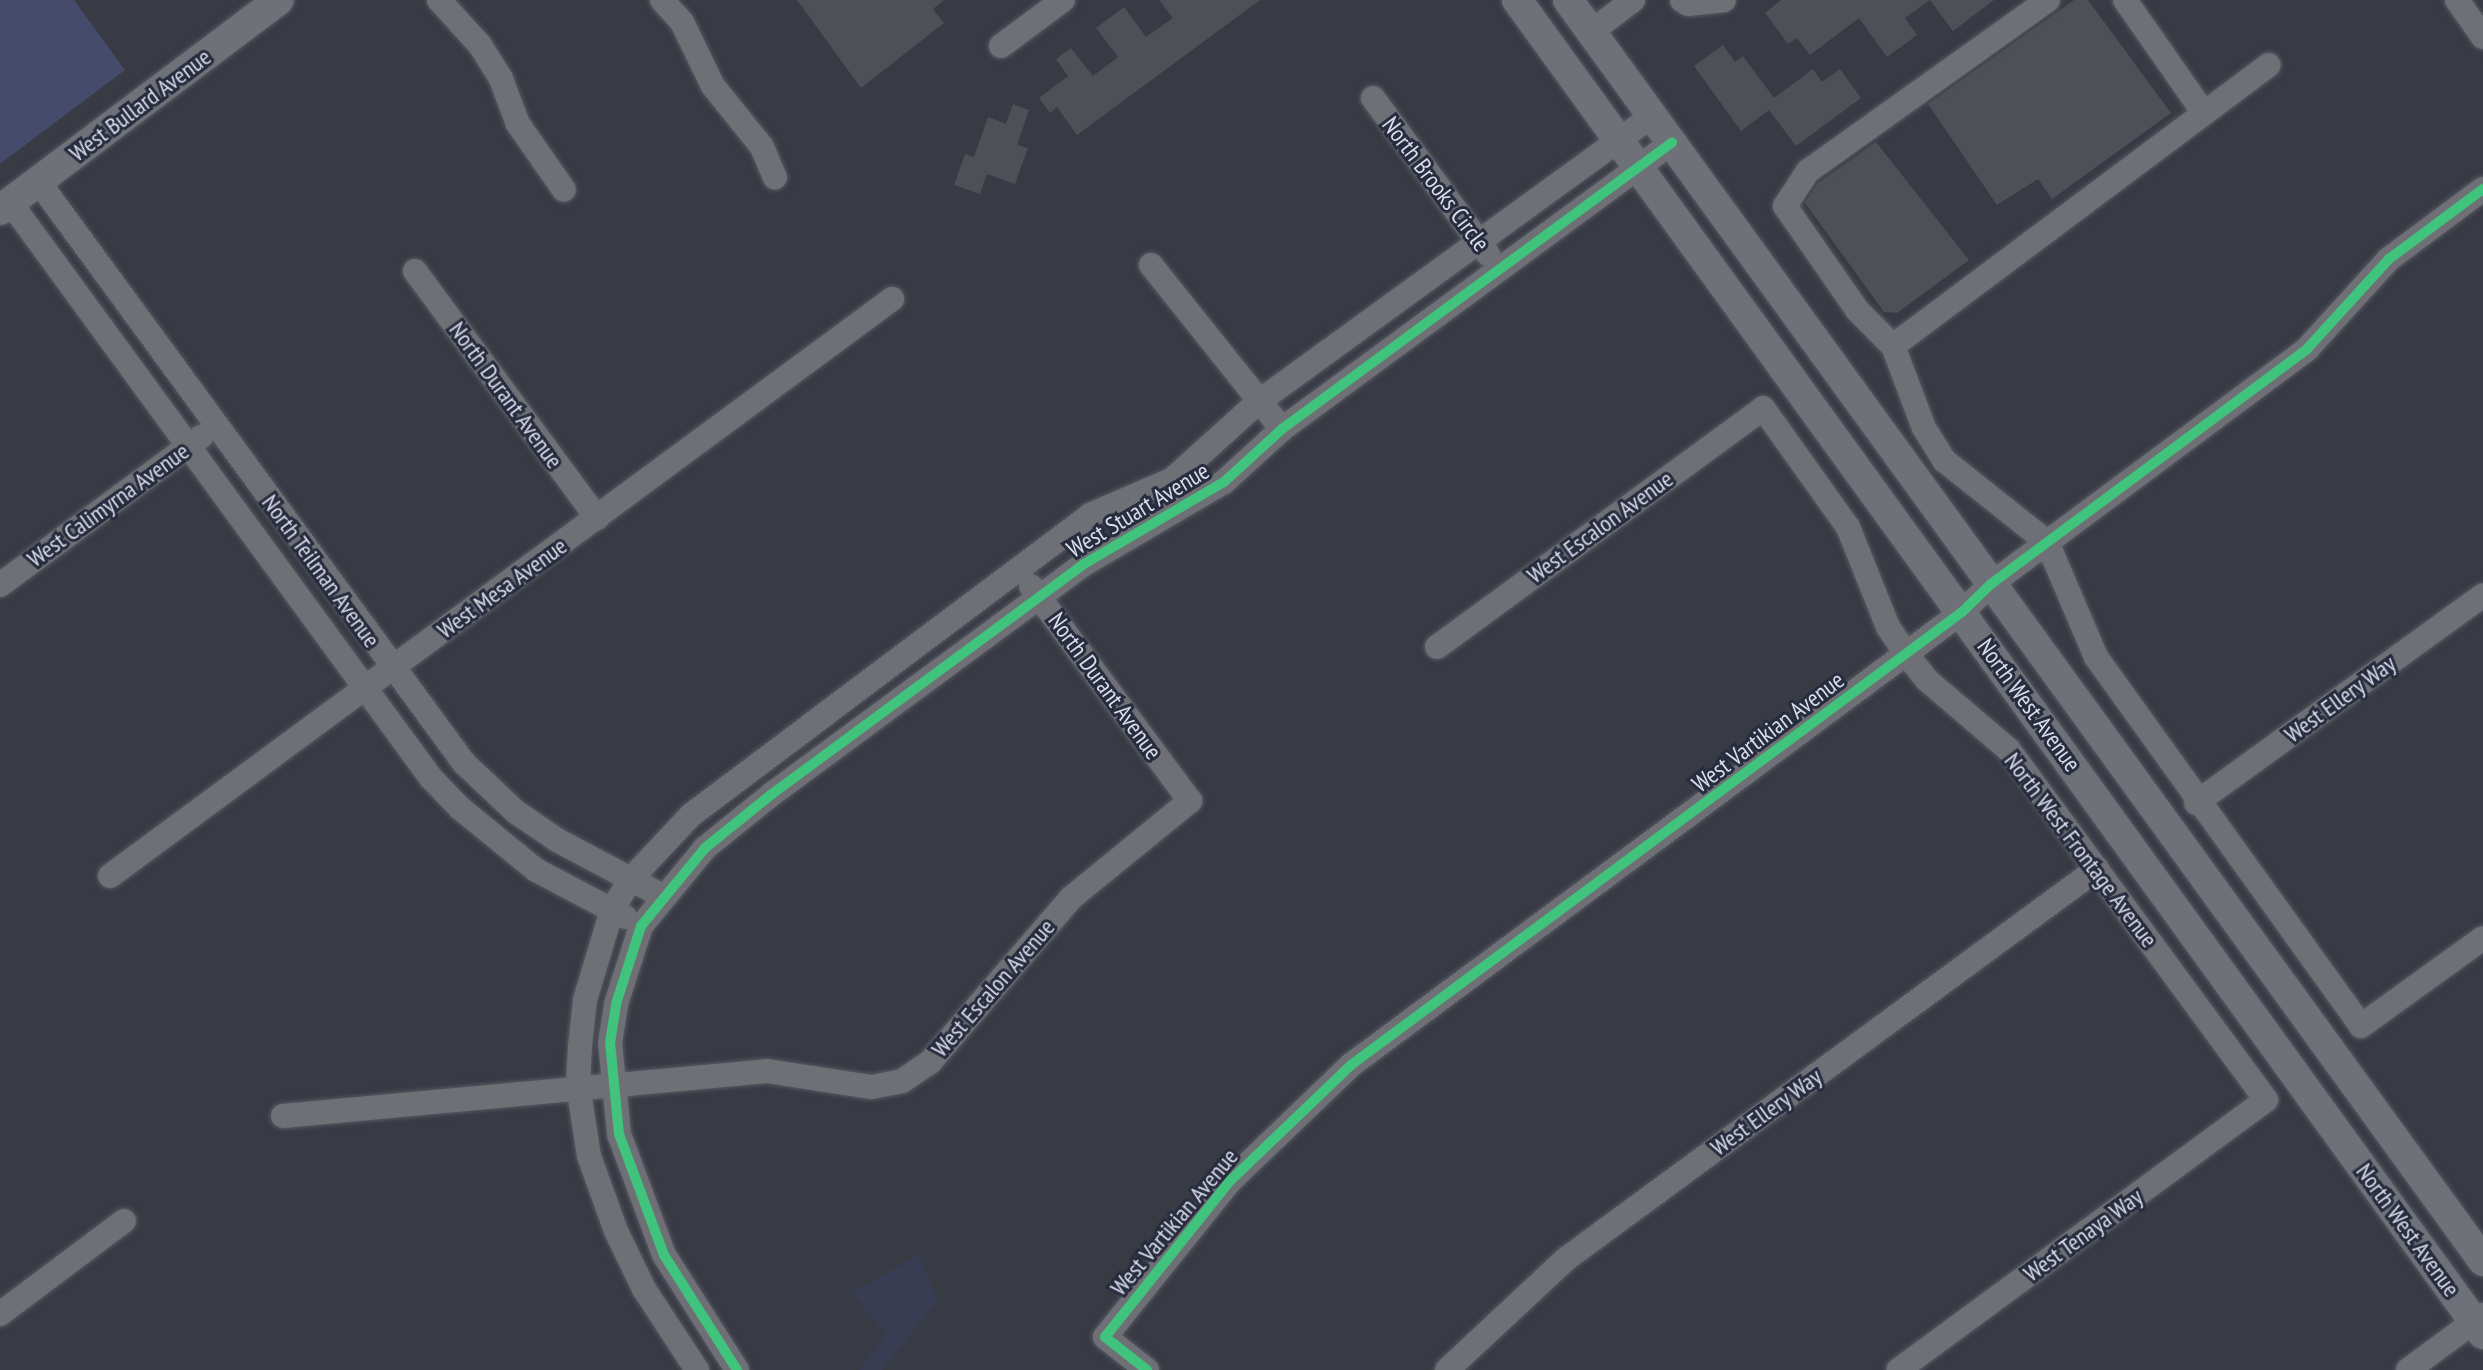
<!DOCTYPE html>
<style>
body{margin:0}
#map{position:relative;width:2483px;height:1370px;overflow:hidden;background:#383a44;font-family:"PT Sans Narrow",sans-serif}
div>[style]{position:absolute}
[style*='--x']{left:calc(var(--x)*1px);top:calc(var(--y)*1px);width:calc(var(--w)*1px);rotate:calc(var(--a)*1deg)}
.built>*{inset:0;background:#383d54}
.green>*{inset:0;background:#464b6c}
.building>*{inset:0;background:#4e5058}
.roads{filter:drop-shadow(0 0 2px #565861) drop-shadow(0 0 2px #565861)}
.minor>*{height:24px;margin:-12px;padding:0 12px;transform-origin:12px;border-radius:12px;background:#6e7075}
.major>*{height:30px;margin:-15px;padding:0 15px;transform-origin:15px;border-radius:15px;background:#6f7178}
.cycleway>*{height:10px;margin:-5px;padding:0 5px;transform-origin:5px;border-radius:5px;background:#40c37c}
span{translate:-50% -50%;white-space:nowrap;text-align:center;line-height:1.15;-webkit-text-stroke:6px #282c3f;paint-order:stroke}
.street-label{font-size:24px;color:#daddea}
</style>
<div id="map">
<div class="built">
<div style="clip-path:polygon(918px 1255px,938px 1300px,882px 1370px,859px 1370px,886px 1334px,852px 1293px)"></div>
</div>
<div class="green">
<div style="clip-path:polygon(0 0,74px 0,125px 70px,0 164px)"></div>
</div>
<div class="building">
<div style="clip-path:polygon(797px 0,944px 0,933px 9px,944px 23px,861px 88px)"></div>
<div style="clip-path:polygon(1159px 0,1260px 0,1077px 135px,1057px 107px,1050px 113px,1039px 98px,1068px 76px,1056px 59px,1071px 48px,1093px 76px,1118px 57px,1096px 28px,1124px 7px,1146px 37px,1173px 18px)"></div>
<div style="clip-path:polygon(1781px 0,1930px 0,1905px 18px,1917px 35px,1887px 57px,1859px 18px,1810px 55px,1797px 38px,1788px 44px,1765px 13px)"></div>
<div style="clip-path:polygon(1930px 0,1994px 0,1953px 31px)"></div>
<div style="clip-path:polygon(2074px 0,2088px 0,2171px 113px,2052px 199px,2038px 179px,1997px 205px,1928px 104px)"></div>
<div style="clip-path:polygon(1723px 45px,1735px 62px,1743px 56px,1774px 98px,1813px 69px,1822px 82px,1840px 69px,1861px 98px,1796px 146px,1769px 110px,1741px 131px,1694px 66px)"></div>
<div style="clip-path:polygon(1013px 104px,1029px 110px,1017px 145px,1028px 148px,1015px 184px,987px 174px,980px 194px,954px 185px,965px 154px,974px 157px,988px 117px,1006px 124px)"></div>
<div style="clip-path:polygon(1876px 142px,1969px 260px,1897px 313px,1884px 312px,1805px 203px,1817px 184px)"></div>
</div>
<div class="roads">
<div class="minor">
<div style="--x:439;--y:0;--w:61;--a:47.7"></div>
<div style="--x:480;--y:45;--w:40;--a:58"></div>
<div style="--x:501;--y:79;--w:48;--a:69.3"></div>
<div style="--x:518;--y:124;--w:80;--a:55.1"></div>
<div style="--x:662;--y:0;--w:30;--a:48"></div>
<div style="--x:682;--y:22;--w:71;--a:64.2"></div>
<div style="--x:713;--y:86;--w:78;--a:51.2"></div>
<div style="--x:762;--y:147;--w:33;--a:67"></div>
<div style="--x:1682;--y:0;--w:7;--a:34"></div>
<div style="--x:1688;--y:4;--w:36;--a:-6"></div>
<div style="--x:2048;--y:0;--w:295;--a:144.5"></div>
<div style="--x:1808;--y:171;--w:42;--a:123.3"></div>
<div style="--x:1785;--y:206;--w:128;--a:55.2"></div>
<div style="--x:1858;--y:311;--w:49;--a:45"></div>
<div style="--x:1893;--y:346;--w:88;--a:69.3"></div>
<div style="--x:1924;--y:428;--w:39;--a:58"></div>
<div style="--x:1945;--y:461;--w:130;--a:38.5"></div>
<div style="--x:2047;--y:542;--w:125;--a:66.9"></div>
<div style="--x:2096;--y:657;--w:454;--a:54.3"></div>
<div style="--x:2361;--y:1026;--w:150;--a:-35.8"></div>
<div style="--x:2125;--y:0;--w:136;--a:55.1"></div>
<div style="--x:2457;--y:0;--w:45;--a:54.9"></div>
<div style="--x:1591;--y:32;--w:53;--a:-37.3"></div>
<div style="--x:1001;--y:46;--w:77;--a:-36.6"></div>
<div style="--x:1373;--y:98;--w:194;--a:53.6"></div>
<div style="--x:38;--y:181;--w:721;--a:53.8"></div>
<div style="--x:464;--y:763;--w:71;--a:43.3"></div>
<div style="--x:516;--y:812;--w:50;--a:34.3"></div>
<div style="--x:557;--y:840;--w:121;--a:28"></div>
<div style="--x:10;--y:202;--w:713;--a:53.84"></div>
<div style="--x:431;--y:778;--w:42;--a:46"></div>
<div style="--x:460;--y:808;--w:98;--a:39.2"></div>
<div style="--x:536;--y:870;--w:86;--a:27.8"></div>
<div style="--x:612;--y:910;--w:94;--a:106.7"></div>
<div style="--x:585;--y:1000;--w:46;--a:96.2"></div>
<div style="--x:580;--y:1046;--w:39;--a:93"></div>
<div style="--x:578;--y:1085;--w:72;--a:81.2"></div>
<div style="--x:589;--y:1156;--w:80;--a:70.2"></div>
<div style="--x:616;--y:1231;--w:64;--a:64.2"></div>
<div style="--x:644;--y:1289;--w:97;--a:56.8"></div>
<div style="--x:1151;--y:265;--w:210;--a:51.4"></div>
<div style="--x:415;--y:271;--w:307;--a:53.6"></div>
<div style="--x:1893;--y:346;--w:469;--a:-36.8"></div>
<div style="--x:0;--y:585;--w:250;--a:-36.4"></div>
<div style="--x:1437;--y:647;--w:404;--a:-36.2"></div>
<div style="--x:1763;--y:408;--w:146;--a:54.5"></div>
<div style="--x:1848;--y:527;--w:108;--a:68.2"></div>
<div style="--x:1888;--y:627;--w:32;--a:56"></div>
<div style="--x:1906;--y:654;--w:33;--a:51"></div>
<div style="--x:1927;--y:680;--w:108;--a:40.5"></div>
<div style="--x:2009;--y:750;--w:434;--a:53.7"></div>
<div style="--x:2266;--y:1100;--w:456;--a:143.7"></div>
<div style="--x:2196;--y:803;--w:354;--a:-35.9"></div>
<div style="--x:110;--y:876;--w:972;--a:-36.42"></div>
<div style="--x:625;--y:917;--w:15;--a:-152"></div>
<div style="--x:612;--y:910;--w:35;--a:-59"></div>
<div style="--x:630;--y:880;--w:89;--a:-46.8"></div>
<div style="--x:691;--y:815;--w:499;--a:-36.9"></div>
<div style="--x:1090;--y:515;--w:90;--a:-23.4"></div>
<div style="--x:1173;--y:479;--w:113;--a:-42.1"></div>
<div style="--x:1257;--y:403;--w:488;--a:-36"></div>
<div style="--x:283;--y:1116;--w:486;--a:-5.3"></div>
<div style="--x:767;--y:1071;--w:106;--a:8.7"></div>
<div style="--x:872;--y:1087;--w:31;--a:-11"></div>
<div style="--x:902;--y:1081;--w:34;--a:-34"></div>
<div style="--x:930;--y:1062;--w:216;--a:-49.3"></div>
<div style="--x:1071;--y:898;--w:154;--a:-39.2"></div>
<div style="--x:1190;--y:801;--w:267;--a:-126.5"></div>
<div style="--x:0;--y:1314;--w:155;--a:-36.9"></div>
<div style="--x:737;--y:1370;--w:136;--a:-122.4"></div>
<div style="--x:664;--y:1255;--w:129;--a:-110.4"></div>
<div style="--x:619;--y:1134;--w:91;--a:-95.6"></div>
<div style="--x:610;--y:1043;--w:39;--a:-81"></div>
<div style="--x:616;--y:1004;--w:82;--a:-72.2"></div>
<div style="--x:641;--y:926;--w:101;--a:-50.6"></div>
<div style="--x:705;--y:848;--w:86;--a:-38.9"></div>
<div style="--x:772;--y:794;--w:388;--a:-36.4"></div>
<div style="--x:1084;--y:564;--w:162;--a:-30.4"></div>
<div style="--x:1224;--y:482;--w:79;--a:-42.4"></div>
<div style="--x:1282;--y:429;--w:484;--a:-36.3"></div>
<div style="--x:1147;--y:1370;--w:53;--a:-141.8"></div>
<div style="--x:1105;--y:1337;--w:198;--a:-51.3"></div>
<div style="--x:1229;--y:1182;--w:169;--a:-43.8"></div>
<div style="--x:1351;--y:1065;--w:761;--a:-36.55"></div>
<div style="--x:1962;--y:612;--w:40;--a:-44"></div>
<div style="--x:1991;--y:584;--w:394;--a:-36.6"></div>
<div style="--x:2307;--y:349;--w:122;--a:-47.7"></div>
<div style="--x:2389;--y:259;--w:117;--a:-36.7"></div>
<div style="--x:1447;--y:1370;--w:163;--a:-43"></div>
<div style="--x:1566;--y:1259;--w:659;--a:-36.3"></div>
<div style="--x:2408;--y:1370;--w:93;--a:-36.3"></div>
</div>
<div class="major">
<div style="--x:1517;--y:0;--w:1647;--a:54.09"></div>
<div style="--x:1568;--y:0;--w:1558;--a:54.03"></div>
<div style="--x:0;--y:210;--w:349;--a:-37"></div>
</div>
</div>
<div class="cycleway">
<div style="--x:737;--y:1370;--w:136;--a:-122.4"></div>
<div style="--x:664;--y:1255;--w:129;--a:-110.4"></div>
<div style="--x:619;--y:1134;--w:91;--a:-95.6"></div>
<div style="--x:610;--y:1043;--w:39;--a:-81"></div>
<div style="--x:616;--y:1004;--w:82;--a:-72.2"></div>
<div style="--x:641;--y:926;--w:101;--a:-50.6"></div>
<div style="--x:705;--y:848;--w:86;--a:-38.9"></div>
<div style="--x:772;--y:794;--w:388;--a:-36.4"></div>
<div style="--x:1084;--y:564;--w:162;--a:-30.4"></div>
<div style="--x:1224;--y:482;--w:79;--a:-42.4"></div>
<div style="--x:1282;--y:429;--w:484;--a:-36.3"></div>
<div style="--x:1147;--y:1370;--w:53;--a:-141.8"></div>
<div style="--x:1105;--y:1337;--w:198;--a:-51.3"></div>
<div style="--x:1229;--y:1182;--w:169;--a:-43.8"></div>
<div style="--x:1351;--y:1065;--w:761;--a:-36.55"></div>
<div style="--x:1962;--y:612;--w:40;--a:-44"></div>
<div style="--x:1991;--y:584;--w:394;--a:-36.6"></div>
<div style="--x:2307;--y:349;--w:122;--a:-47.7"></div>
<div style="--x:2389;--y:259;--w:117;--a:-36.7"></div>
</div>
<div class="street-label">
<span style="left:140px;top:105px;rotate:-37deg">West Bullard Avenue</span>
<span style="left:1436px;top:184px;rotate:53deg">North Brooks Circle</span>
<span style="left:506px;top:395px;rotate:54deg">North Durant Avenue</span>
<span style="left:108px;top:505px;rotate:-36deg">West Calimyrna Avenue</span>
<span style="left:1138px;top:510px;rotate:-31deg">West Stuart Avenue</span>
<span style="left:1600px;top:527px;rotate:-36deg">West Escalon Avenue</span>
<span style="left:321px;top:571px;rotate:54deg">North Teilman Avenue</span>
<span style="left:502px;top:588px;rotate:-36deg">West Mesa Avenue</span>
<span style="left:1105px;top:686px;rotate:54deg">North Durant Avenue</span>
<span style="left:2340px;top:699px;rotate:-36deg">West Ellery Way</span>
<span style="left:2029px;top:705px;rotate:54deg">North West Avenue</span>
<span style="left:1768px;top:732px;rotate:-37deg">West Vartikian Avenue</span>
<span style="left:2081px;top:850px;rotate:53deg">North West Frontage Avenue</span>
<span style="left:993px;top:988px;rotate:-49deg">West Escalon Avenue</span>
<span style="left:1766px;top:1112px;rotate:-36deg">West Ellery Way</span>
<span style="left:1174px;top:1222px;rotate:-50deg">West Vartikian Avenue</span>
<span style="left:2408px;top:1230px;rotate:54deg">North West Avenue</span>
<span style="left:2083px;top:1235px;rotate:-36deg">West Tenaya Way</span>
</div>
</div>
